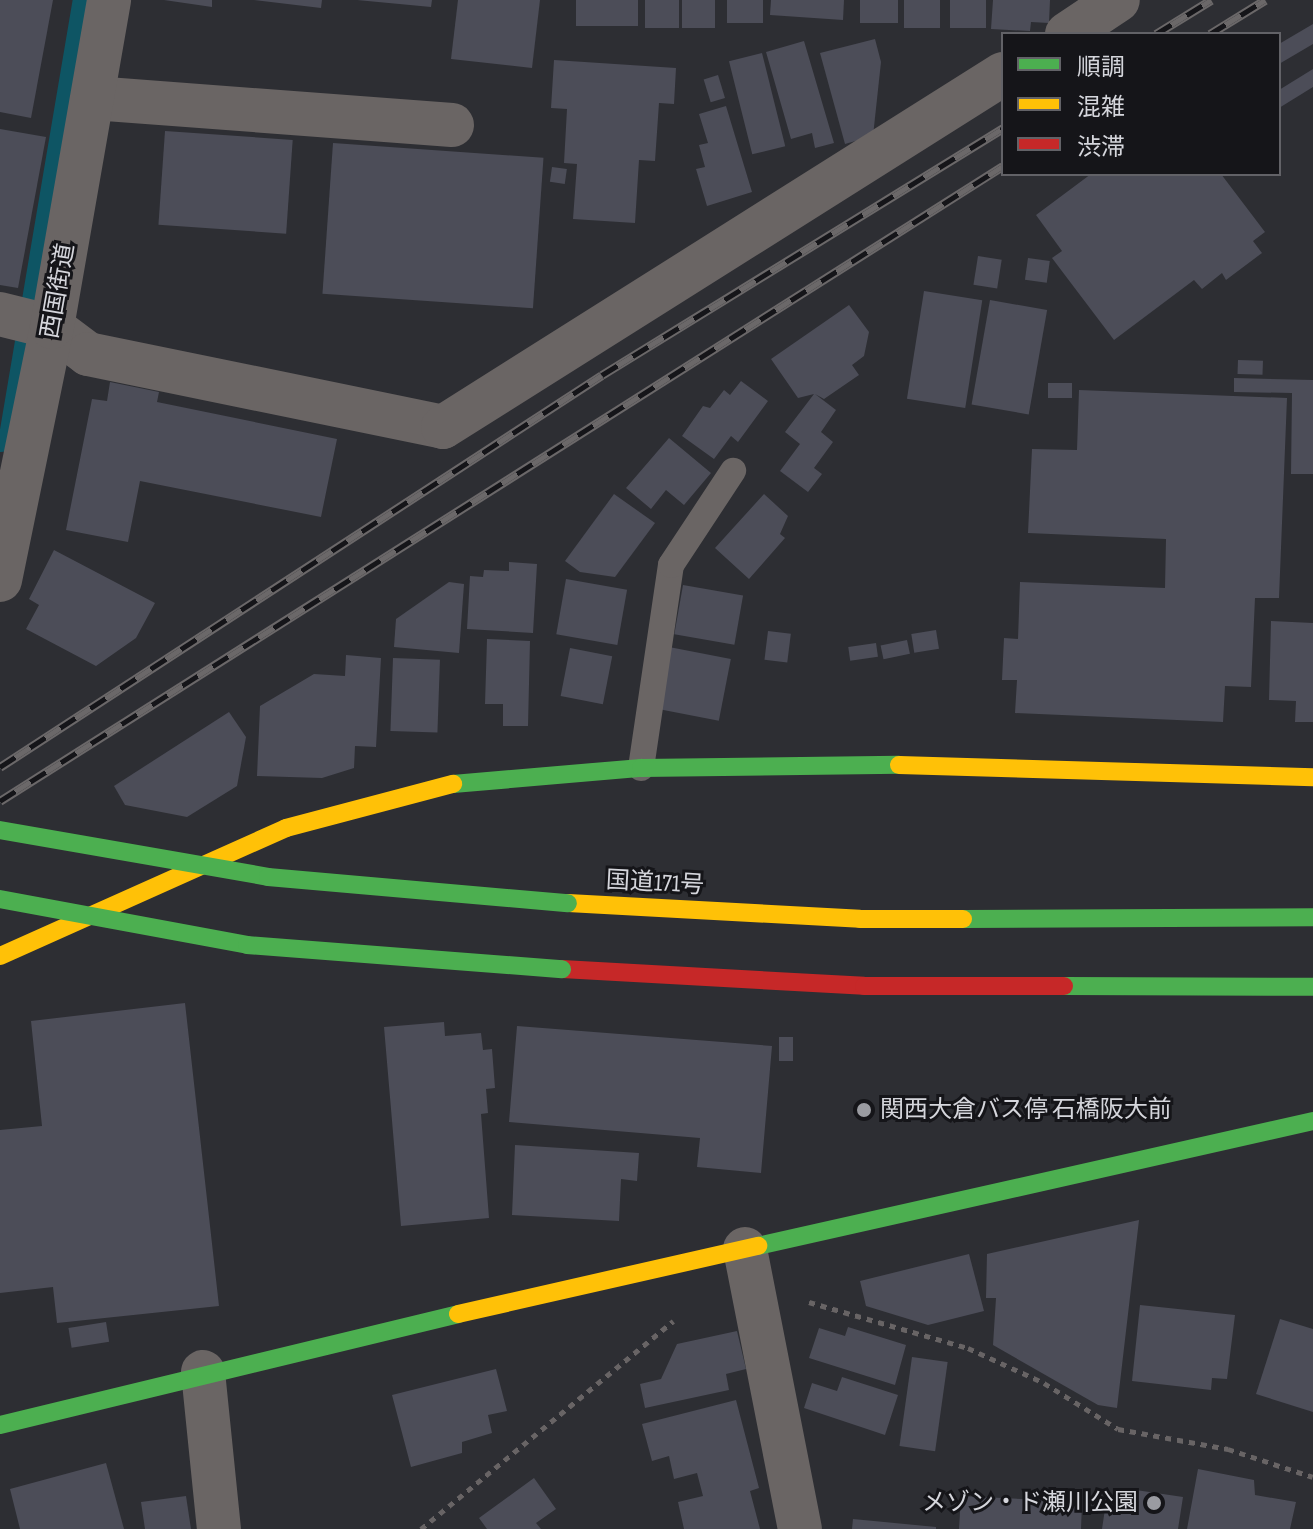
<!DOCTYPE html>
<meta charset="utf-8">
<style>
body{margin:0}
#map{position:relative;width:1313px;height:1529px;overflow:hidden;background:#2d2e33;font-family:"Sofia Sans Condensed","Noto Sans JP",sans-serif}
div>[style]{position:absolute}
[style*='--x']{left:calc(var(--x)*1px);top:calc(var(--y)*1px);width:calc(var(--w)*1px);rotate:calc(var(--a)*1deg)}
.stream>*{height:18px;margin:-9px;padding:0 9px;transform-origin:9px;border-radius:9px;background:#0e5564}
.building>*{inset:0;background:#4c4d58;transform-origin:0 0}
.path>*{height:5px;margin-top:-2.5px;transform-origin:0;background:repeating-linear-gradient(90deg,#686465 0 6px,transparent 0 12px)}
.lane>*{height:26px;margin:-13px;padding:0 13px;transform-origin:13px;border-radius:13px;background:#6a6564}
.street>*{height:44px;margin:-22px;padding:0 22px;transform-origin:22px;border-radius:22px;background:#6a6564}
.fast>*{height:18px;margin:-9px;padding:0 9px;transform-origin:9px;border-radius:9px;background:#4caf50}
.slow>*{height:18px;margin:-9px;padding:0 9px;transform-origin:9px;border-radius:9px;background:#ffc107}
.jam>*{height:18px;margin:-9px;padding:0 9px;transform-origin:9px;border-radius:9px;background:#c62828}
.rail>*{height:9px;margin-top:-4.5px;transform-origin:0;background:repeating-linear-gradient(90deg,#151519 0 18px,#6b6869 0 36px);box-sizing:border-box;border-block:2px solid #6b6869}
.fast-bridge>*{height:18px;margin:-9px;padding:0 9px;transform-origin:9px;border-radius:9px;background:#4caf50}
.dots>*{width:22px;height:22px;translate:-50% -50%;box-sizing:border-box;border:4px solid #151519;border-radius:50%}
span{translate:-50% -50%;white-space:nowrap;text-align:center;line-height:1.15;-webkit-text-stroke:6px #151519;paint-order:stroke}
.street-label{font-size:24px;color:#d5d6dc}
.poi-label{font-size:24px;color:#d5d6dc}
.left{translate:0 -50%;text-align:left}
.right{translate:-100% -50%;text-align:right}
.legend{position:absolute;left:1001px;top:32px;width:280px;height:144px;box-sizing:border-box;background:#151519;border:2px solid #626267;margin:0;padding:10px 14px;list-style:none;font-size:24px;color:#d5d6dc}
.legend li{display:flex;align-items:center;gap:16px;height:40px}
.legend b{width:40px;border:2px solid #626267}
</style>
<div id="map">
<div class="stream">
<div style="--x:0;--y:443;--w:7;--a:-8"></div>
<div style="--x:7;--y:442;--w:448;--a:-80.4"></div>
</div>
<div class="building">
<div style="clip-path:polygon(0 0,53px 0,31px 118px,0 112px)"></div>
<div style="clip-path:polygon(164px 0,212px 0,212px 7px)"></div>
<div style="clip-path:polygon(254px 0,322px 0,321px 8px)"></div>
<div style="clip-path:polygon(357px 0,432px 0,431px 7px)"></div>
<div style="clip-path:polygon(458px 0,540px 0,532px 68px,451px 59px)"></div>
<div style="left:576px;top:0;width:62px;height:26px"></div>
<div style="left:645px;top:0;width:34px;height:28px"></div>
<div style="left:682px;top:0;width:33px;height:28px"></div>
<div style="left:727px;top:0;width:36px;height:23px"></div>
<div style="clip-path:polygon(771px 0,844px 0,843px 20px,770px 15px)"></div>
<div style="left:860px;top:0;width:38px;height:23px"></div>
<div style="left:904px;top:0;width:36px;height:28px"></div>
<div style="left:950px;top:0;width:36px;height:28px"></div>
<div style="clip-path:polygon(993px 0,1050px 0,1049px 23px,1031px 22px,1030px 31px,991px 29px)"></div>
<div style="clip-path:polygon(1313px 24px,1313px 44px,1279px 64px,1279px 44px)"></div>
<div style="clip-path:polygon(875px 39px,881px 62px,873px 136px,845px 144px,820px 53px)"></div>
<div style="clip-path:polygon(804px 41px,834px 143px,815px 148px,812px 133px,791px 139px,766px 52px)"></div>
<div style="left:762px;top:53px;width:96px;height:34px;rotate:76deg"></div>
<div style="clip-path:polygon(554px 60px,676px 68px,674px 104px,659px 103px,655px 161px,639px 160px,635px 223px,573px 219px,577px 164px,564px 163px,567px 109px,551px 108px)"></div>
<div style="clip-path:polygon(1313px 69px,1313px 87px,1279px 108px,1279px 90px)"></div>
<div style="left:718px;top:75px;width:24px;height:15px;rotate:73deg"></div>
<div style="clip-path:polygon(726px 106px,752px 192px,707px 206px,696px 169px,705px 167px,699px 145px,708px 143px,699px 114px)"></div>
<div style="clip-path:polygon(0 129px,46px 137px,18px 288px,0 285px)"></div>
<div style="left:165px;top:131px;width:128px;height:94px;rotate:4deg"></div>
<div style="left:333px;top:143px;width:211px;height:151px;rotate:4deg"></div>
<div style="left:552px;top:167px;width:15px;height:15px;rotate:8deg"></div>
<div style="clip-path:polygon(1091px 174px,1221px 174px,1265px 232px,1253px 241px,1262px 253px,1226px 280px,1222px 273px,1202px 289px,1194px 280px,1114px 340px,1052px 258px,1062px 251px,1036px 215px)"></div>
<div style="left:978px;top:256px;width:24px;height:29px;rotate:9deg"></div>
<div style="left:1028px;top:258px;width:22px;height:22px;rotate:8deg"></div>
<div style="left:924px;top:291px;width:59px;height:109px;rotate:9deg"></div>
<div style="left:990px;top:300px;width:58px;height:106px;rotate:10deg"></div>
<div style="clip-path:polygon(849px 305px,869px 332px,864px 356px,852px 365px,859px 375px,824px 399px,815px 394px,836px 410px,821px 432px,833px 442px,814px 468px,822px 474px,808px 492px,780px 471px,800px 444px,785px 432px,814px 394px,798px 398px,771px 359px)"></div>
<div style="left:1238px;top:360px;width:25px;height:14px;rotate:2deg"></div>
<div style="clip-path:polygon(1234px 378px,1313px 380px,1313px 474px,1291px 474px,1292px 393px,1234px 392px)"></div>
<div style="clip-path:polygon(741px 381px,768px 401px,738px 442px,731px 436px,714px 459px,682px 436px,703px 406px,710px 408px,724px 390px,730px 395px)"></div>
<div style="clip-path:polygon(110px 382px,159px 392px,157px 402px,337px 439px,321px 517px,140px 481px,128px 542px,66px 530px,92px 399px,107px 401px)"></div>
<div style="left:1048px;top:383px;width:24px;height:15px"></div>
<div style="clip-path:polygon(1079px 390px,1287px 398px,1279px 598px,1255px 598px,1251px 687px,1225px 686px,1223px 722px,1015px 713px,1017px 680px,1002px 680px,1004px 638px,1018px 639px,1020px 582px,1165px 588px,1166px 539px,1028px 533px,1032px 449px,1077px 450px)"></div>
<div style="clip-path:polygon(669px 438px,711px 473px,684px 505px,666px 490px,651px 509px,626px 488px)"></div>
<div style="clip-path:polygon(614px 494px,655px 523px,615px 577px,580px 572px,565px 561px)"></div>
<div style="clip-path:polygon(764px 494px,788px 516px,780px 534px,785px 538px,749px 579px,715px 548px)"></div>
<div style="clip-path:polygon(54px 550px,155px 603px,136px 638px,96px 666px,26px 629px,39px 605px,29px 599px)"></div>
<div style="clip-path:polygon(509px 562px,537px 564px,533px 633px,467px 629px,470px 576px,483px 577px,484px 570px,509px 571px)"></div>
<div style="left:566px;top:579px;width:62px;height:56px;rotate:10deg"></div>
<div style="clip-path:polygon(449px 582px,464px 584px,459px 653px,394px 647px,396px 619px)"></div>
<div style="left:683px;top:585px;width:61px;height:50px;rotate:10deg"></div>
<div style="clip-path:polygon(1271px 621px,1313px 623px,1313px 722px,1295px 722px,1296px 701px,1269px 700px)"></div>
<div style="left:936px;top:630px;width:19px;height:25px;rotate:81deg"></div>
<div style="left:768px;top:631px;width:23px;height:29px;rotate:7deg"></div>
<div style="clip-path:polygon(487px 639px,530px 641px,528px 726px,503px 726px,503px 704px,485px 704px)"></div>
<div style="left:907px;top:640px;width:14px;height:27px;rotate:78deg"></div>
<div style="left:876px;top:643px;width:14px;height:28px;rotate:82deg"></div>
<div style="left:669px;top:647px;width:63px;height:63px;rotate:11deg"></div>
<div style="left:570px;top:648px;width:43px;height:49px;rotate:11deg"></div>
<div style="clip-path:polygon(346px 655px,381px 658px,376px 747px,355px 746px,354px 768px,322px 778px,257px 776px,260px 706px,314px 674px,345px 676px)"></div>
<div style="left:393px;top:658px;width:47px;height:73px;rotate:2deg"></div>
<div style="clip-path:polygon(229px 712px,246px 737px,237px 786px,187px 817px,125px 805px,114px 786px)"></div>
<div style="clip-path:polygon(185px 1003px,219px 1306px,57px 1323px,53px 1287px,0 1293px,0 1130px,42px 1126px,31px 1021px)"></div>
<div style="clip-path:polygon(444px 1022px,445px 1036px,481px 1033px,483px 1050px,492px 1049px,495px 1088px,486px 1089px,488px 1113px,481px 1114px,489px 1218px,401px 1226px,384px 1027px)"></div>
<div style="clip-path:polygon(517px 1026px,772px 1046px,761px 1173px,697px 1167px,700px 1138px,509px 1122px)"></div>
<div style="left:779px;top:1037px;width:14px;height:24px"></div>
<div style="clip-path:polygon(515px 1145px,639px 1153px,637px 1181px,621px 1179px,619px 1221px,512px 1215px)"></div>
<div style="clip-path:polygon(1139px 1220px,1117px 1408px,1098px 1405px,993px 1345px,996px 1298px,986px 1298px,987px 1254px)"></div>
<div style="clip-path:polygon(969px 1254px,984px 1311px,928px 1325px,866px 1306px,860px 1281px)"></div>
<div style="clip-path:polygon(1140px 1305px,1235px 1315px,1227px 1379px,1212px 1378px,1211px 1390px,1132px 1381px)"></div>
<div style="clip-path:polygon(1280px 1319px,1313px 1329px,1313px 1412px,1256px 1394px)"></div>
<div style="left:106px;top:1322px;width:20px;height:38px;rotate:81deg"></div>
<div style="clip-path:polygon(848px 1327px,906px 1345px,895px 1385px,809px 1358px,819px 1328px,845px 1336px)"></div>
<div style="clip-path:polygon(737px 1331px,746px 1369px,726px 1374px,729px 1390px,645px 1408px,640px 1384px,661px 1379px,677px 1344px)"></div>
<div style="left:912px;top:1357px;width:36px;height:90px;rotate:8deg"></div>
<div style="clip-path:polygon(496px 1369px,507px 1411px,488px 1415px,492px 1433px,462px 1442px,462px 1453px,411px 1467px,392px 1395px)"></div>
<div style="clip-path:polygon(842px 1377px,898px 1395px,885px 1435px,804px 1408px,812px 1383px,837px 1391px)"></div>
<div style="clip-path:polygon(736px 1400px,759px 1488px,750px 1491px,760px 1529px,684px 1529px,678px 1502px,703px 1496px,697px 1473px,674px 1479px,669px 1456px,652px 1461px,642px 1424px)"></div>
<div style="clip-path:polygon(106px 1463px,124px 1529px,20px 1529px,10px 1489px)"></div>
<div style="clip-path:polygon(1198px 1469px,1254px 1480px,1255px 1495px,1296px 1502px,1290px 1529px,1187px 1529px)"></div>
<div style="clip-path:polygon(534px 1478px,556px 1509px,536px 1523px,541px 1529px,487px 1529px,479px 1518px)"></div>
<div style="clip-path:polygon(1129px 1489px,1183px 1497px,1178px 1529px,1102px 1529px,1105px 1509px,1125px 1512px)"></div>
<div style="clip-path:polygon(186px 1496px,191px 1529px,145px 1529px,141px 1502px)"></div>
<div style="clip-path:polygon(961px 1496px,1082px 1502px,1081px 1529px,959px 1529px)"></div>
<div style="clip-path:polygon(853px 1519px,936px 1527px,936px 1529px,852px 1529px)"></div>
</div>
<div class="path">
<div style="--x:809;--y:1302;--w:166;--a:16.1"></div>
<div style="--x:968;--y:1348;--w:84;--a:24.7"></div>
<div style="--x:1044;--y:1383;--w:87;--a:31.9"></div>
<div style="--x:1118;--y:1429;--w:112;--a:10.3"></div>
<div style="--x:1228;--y:1449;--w:89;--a:18.2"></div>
<div style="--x:421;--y:1529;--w:327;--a:-39.5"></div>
</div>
<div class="lane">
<div style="--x:641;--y:768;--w:205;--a:-81.6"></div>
<div style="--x:671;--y:565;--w:113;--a:-56.6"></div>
</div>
<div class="street">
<div style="--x:1067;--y:34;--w:61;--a:-33.7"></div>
<div style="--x:93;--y:98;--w:360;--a:4.3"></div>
<div style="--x:0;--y:314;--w:54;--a:14"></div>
<div style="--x:52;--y:327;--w:45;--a:36.9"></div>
<div style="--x:88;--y:354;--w:362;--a:11.6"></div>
<div style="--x:443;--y:427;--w:662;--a:-32.23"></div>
<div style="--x:0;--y:580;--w:258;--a:-78.4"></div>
<div style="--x:52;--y:327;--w:332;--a:-80.1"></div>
<div style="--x:745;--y:1249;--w:285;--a:78.9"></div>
<div style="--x:203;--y:1372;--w:158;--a:84.2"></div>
</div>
<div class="fast">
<div style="--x:453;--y:784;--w:189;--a:-4.9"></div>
<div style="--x:641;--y:768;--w:258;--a:-0.7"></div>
<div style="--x:963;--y:919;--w:350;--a:-0.3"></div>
<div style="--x:1064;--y:986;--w:249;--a:0.2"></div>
<div style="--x:758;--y:1246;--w:569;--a:-12.69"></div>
<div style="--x:0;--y:1425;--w:471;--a:-13.6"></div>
</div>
<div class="slow">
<div style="--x:899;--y:765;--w:414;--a:1.7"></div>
<div style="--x:568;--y:903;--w:292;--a:3.1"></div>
<div style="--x:860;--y:919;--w:103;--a:0"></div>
<div style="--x:0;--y:956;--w:313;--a:-24.1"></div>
<div style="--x:286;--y:828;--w:173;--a:-14.8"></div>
<div style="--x:458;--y:1314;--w:308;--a:-12.8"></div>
</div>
<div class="jam">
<div style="--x:562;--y:969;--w:302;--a:3.2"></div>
<div style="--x:864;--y:986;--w:200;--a:0"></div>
</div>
<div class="rail">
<div style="--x:1156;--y:34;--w:65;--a:-31.7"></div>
<div style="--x:1210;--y:34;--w:65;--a:-31.7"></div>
<div style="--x:0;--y:767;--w:718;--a:-33.07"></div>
<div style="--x:602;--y:375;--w:471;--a:-31.6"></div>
<div style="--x:0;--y:801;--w:1187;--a:-32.34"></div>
</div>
<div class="fast-bridge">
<div style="--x:0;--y:830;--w:272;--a:9.9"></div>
<div style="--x:268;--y:877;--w:301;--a:5"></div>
<div style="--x:0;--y:899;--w:251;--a:10.5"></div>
<div style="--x:247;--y:945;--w:316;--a:4.4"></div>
</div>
<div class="dots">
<div style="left:864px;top:1110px;background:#9a9ba1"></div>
<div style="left:1154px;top:1503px;background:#9a9ba1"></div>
</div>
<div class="street-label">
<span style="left:58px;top:291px;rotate:-80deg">西国街道</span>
<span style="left:655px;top:883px;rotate:3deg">国道171号</span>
</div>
<div class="poi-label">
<span class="left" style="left:880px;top:1110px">関西大倉バス停 石橋阪大前</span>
<span class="right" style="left:1138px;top:1503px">メゾン・ド瀬川公園</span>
</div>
<ul class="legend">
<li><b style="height:10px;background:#4caf50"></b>順調</li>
<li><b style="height:10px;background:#ffc107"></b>混雑</li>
<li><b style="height:10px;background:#c62828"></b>渋滞</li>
</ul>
</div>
